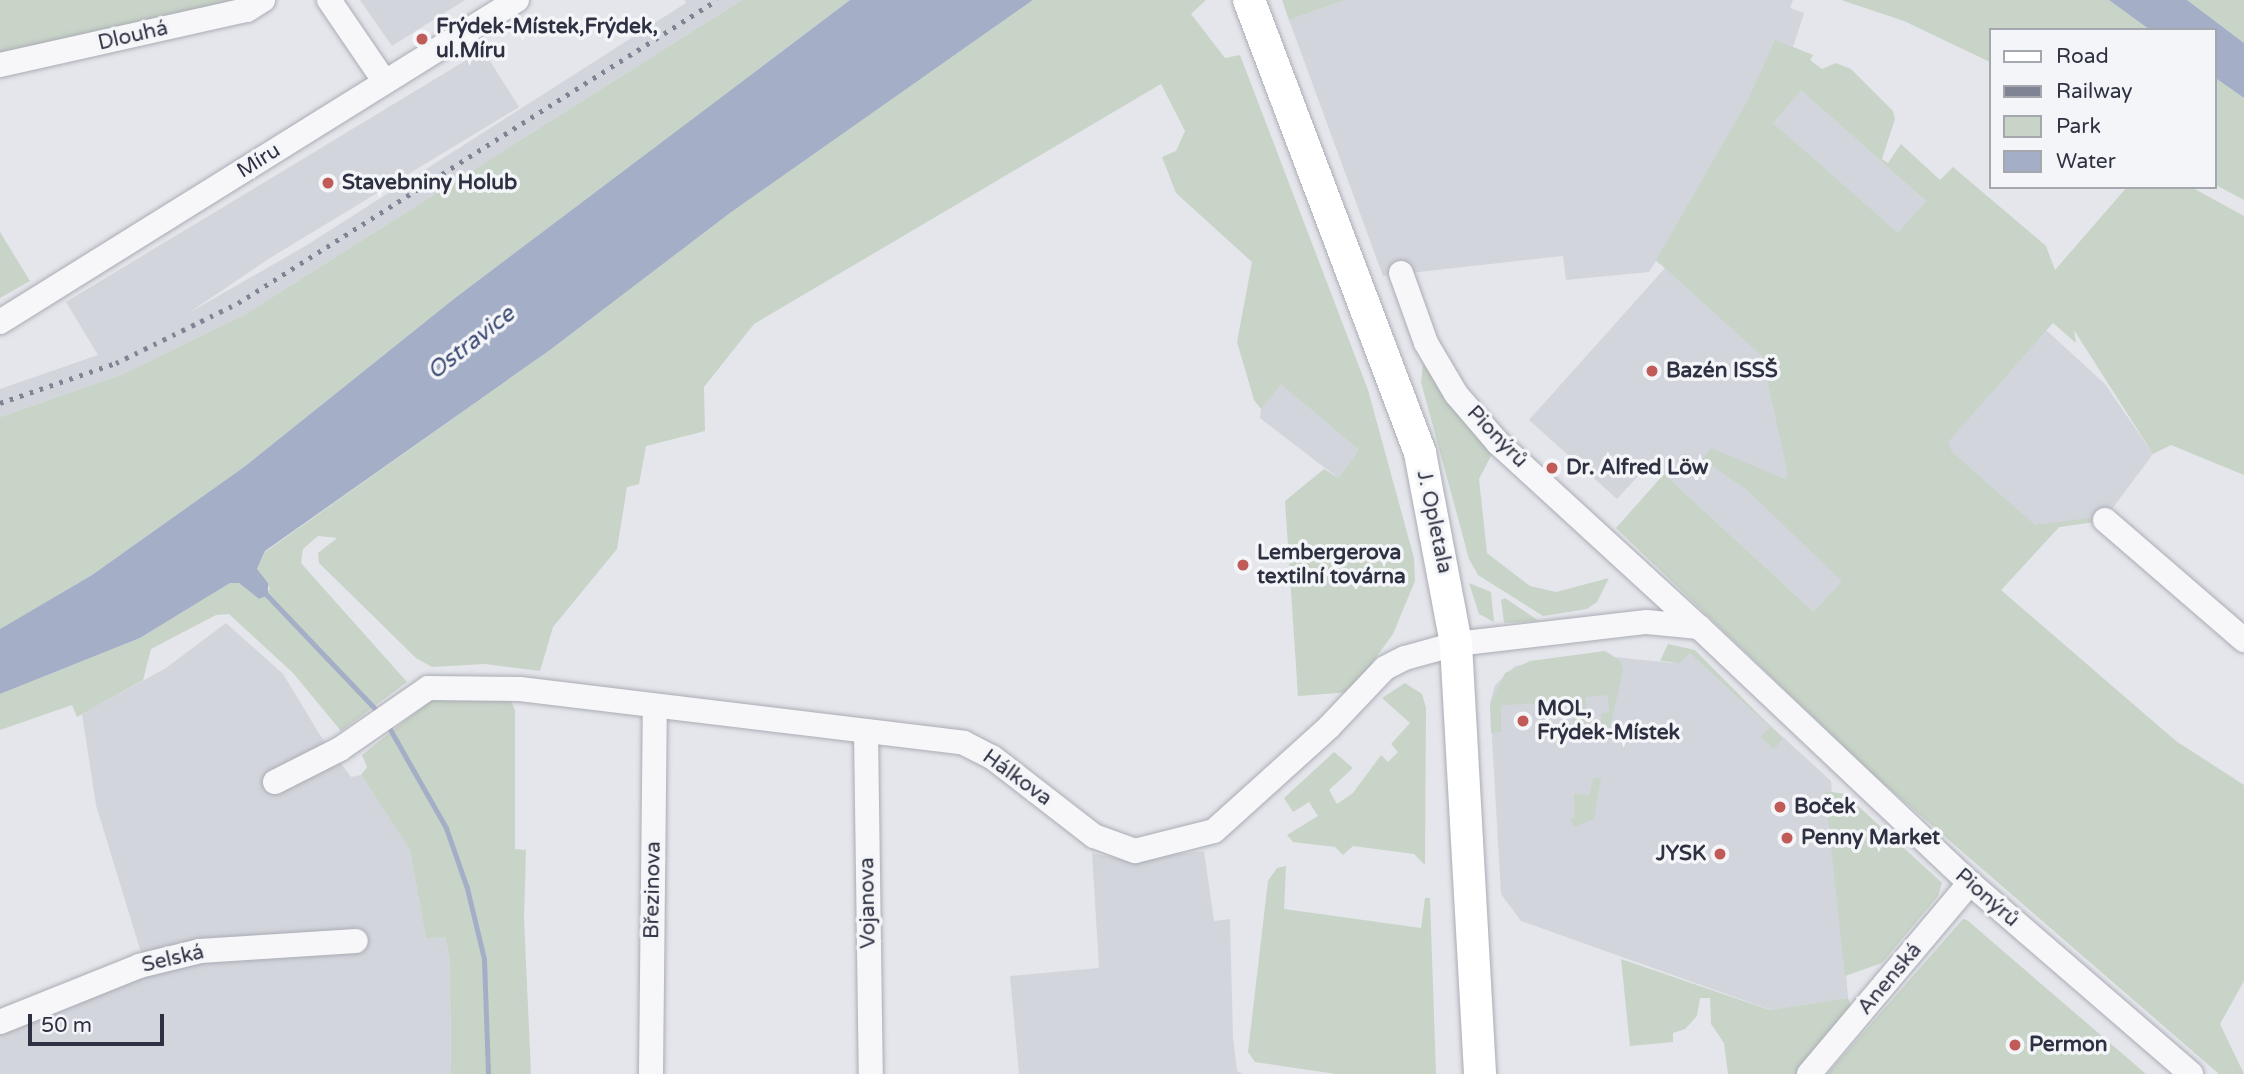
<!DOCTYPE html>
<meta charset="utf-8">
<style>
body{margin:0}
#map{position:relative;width:2244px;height:1074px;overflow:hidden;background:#e5e6eb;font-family:"Varela Round",sans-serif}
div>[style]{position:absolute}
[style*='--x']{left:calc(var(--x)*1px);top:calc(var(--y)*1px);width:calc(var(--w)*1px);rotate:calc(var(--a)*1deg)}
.built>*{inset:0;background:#d3d5dc}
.green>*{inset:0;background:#c8d4c7}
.water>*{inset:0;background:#a4aec7}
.stream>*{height:5px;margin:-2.5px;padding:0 2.5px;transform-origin:2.5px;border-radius:2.5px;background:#a4aec7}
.roads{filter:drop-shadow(0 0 2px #aaacb5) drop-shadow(0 0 2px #aaacb5)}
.minor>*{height:24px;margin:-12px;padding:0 12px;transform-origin:12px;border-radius:12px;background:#f7f7f9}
.major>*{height:32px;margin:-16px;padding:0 16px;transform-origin:16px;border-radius:16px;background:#fff}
.rail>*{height:5px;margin-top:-2.5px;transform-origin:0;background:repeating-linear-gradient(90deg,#808393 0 3.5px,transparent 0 10.5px)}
.dots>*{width:19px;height:19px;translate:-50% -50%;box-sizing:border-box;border:4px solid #f4f5f8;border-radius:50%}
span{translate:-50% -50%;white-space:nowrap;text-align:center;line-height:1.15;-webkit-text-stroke:7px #f4f5f8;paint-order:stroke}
.poi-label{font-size:21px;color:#2e3142;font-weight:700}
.left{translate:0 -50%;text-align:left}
.right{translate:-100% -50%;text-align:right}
.street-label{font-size:21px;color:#2e3142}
.water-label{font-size:23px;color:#3c4a72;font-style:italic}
.legend{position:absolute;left:1989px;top:28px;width:228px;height:161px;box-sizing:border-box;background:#f4f5f8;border:2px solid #a5a7af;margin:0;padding:9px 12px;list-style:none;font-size:21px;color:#2e3142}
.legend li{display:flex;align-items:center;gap:14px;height:35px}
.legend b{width:35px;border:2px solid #a5a7af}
.scale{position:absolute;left:28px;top:1014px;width:136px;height:32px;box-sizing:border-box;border:4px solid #2e3142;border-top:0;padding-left:9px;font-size:21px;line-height:24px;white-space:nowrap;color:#2e3142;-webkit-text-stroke:5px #f4f5f8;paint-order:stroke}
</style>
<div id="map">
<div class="built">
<div style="clip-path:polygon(360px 0,465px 0,392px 46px)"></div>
<div style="clip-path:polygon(685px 0,742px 0,244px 315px,121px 375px,0 417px,0 389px,98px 355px,66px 302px,483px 50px,519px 107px,270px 258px,187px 314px,307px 245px,686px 3px)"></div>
<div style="clip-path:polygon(1345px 0,1793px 0,1790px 8px,1804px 13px,1793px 47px,1813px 55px,1797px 86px,1926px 201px,1898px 234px,2046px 330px,2105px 384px,2153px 454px,2103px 521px,2059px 527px,1972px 622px,1814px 612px,1651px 462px,1617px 499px,1529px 420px,1665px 268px,1656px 261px,1649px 272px,1566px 280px,1563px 256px,1383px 276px,1289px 20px)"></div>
<div style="clip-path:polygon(1281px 383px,1359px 450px,1338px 478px,1260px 418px,1261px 409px)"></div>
<div style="clip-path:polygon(226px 623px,283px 674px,320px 735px,351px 777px,361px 775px,410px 850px,426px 937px,445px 937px,450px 960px,451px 1074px,0 1074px,0 1015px,143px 959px,96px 805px,82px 714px,166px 668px)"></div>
<div style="clip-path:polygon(1605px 651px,1615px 657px,1672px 663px,1690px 652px,1831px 781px,1848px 998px,1771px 1010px,1521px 921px,1501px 894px,1490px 704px,1495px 685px,1515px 666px)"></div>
<div style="clip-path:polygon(1204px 851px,1214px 921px,1230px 919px,1233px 1037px,1237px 1071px,1243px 1074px,1019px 1074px,1010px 976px,1099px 968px,1092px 853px,1125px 860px)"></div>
</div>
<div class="green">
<div style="clip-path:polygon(0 0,236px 0,0 56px)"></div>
<div style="clip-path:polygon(742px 0,850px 0,455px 298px,244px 467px,92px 575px,0 629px,0 417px,121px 375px,244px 315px)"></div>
<div style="clip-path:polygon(1033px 0,1206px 0,1191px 14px,1225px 58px,1240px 55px,1368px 390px,1414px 558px,1415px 581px,1393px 634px,1351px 692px,1298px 696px,1285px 501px,1324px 469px,1338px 478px,1359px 450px,1281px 384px,1261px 409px,1254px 400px,1237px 342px,1252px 262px,1176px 193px,1162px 157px,1176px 151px,1185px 131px,1161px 84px,754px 324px,704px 387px,705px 431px,646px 446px,639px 484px,627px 487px,617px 549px,553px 627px,540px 671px,485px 664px,432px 667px,416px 658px,319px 563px,318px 553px,337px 538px,318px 536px,303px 549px,301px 563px,407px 682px,341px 731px,293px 673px,229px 614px,216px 615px,151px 649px,143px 680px,77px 717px,72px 705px,0 730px,0 694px,140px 638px,230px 583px,239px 583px,259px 599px,270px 589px,257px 569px,265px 552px,550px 350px,730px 213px)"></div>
<div style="clip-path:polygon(1282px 0,1345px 0,1289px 20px)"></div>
<div style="clip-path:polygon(1841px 0,2109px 0,2150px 30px,1990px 30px,1990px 62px,1904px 21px)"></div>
<div style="clip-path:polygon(2187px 0,2244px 0,2244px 43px)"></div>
<div style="clip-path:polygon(evenodd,1775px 40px,1813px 55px,1810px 60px,1822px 69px,1836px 63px,1851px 69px,1893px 111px,1895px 119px,1882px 159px,1888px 163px,1901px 144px,1940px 180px,1953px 167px,2046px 246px,2055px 270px,2127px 187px,2191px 187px,2244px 216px,2244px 475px,2171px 445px,2153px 454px,2074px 330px,2076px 343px,2053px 323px,1948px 442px,1952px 452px,2035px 525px,2088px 518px,2092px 522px,2059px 527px,2001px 590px,2176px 741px,2244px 785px,2244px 981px,2220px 1024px,2244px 1074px,2219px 1074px,1876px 777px,1616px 528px,1664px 474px,1814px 612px,1842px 581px,1747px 490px,1702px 459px,1711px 448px,1785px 479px,1788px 474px,1762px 356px,1656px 260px,1748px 100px,1775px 40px,1801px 90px,1926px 201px,1898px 233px,1773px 123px,1801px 90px)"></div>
<div style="clip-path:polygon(2214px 77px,2244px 98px,2244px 200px,2214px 184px)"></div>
<div style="clip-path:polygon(0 232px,30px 281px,0 298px)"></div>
<div style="clip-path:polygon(1423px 364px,1492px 454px,1479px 479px,1487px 553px,1530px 586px,1556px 592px,1609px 578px,1597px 602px,1587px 609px,1543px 616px,1478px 575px,1469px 559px,1421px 382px)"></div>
<div style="clip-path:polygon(1469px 583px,1491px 592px,1494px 622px,1479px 614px)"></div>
<div style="clip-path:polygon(1505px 598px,1539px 621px,1504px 623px,1501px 600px)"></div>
<div style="clip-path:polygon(1668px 644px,1695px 650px,1783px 739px,1774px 749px,1761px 737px,1770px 727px,1690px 653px,1680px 663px,1660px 661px)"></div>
<div style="clip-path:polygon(1605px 651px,1621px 662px,1623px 671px,1607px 741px,1602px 742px,1601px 713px,1609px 712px,1608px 695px,1586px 697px,1586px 741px,1573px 743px,1573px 702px,1501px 705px,1501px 732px,1491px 733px,1490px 704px,1505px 673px,1530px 661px)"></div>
<div style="clip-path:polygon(1405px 683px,1422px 694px,1426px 708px,1425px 865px,1414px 854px,1353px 846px,1343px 855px,1335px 847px,1293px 842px,1287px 835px,1318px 816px,1309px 802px,1293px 812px,1284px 798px,1334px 752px,1353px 768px,1329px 790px,1337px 804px,1353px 793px,1381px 755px,1388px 762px,1398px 752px,1391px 744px,1410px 723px,1382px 698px)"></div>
<div style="clip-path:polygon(435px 697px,510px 699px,515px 710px,515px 849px,526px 850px,524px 918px,531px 1074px,451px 1074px,450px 960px,445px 937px,426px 938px,410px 850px,361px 775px,367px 767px,362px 755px)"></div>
<div style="clip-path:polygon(1593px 778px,1601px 778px,1594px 819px,1574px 827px,1570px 819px,1575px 818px,1574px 794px,1590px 795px)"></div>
<div style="clip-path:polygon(1825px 791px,1845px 794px,1942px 883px,1938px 896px,1882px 963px,1845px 976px)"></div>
<div style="clip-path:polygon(1286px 866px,1284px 909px,1421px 928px,1425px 898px,1430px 898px,1436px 1074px,1336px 1074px,1255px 1062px,1248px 1052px,1268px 881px,1277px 868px)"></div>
<div style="clip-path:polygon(1963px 919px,1967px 920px,2146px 1074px,1827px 1074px)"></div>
<div style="clip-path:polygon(1621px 959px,1770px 1010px,1848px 998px,1852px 1009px,1796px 1074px,1728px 1074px,1724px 1043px,1711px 1024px,1710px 998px,1700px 998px,1697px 1016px,1685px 1029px,1673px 1033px,1673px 1042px,1630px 1046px)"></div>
</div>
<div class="water">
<div style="clip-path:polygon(850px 0,1033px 0,730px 213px,550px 350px,265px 551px,257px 569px,268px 583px,268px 595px,259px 599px,239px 583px,230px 583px,140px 638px,0 694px,0 629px,92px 575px,244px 467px,455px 298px)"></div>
<div style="clip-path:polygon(2109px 0,2187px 0,2244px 43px,2244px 98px,2214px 77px,2214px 30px,2150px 30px)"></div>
</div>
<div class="stream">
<div style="--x:263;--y:591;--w:168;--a:46.4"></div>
<div style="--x:387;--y:724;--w:120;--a:60.4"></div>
<div style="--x:446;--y:828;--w:64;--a:70.7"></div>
<div style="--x:467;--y:888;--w:73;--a:76.5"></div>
<div style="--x:484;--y:959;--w:115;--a:88"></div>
</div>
<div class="roads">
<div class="minor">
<div style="--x:329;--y:0;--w:99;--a:55.7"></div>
<div style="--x:0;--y:65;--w:253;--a:-12.6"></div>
<div style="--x:247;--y:10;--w:19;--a:-32"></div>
<div style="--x:1401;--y:273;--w:74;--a:70.3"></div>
<div style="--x:1426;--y:343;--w:59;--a:59.5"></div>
<div style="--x:1456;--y:394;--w:65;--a:49.4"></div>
<div style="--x:1498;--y:443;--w:273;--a:42.5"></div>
<div style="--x:0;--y:322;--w:609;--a:-31.92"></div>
<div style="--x:2105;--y:520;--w:184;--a:40.8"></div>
<div style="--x:866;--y:732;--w:342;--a:89.2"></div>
<div style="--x:275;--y:782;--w:73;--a:-26.9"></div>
<div style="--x:340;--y:749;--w:107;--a:-34.7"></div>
<div style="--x:428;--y:688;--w:92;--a:0.6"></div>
<div style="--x:520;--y:689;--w:447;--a:6.9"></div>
<div style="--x:964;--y:743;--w:31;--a:27"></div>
<div style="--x:992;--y:757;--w:129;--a:37.8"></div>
<div style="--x:1094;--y:836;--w:44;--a:20.1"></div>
<div style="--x:1135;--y:851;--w:81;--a:-14.2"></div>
<div style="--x:1214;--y:831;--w:155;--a:-42.1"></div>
<div style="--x:1329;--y:727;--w:81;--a:-46.5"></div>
<div style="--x:1385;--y:668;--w:22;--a:-27"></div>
<div style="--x:1405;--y:658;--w:53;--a:-15.4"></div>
<div style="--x:1456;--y:644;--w:192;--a:-6.6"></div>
<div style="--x:1647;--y:622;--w:52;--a:5.5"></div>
<div style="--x:1699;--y:627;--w:373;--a:43.4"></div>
<div style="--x:1970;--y:883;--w:292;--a:40.8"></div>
<div style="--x:0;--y:1022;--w:150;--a:-21.9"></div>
<div style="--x:139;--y:966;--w:63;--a:-13.8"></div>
<div style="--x:200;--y:951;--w:156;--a:-3.7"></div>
<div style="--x:651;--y:1074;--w:368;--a:-89.4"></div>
<div style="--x:1809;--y:1074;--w:250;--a:-49.9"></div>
</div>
<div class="major">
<div style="--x:1249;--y:0;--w:484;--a:69.3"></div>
<div style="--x:1420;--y:453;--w:194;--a:79.3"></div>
<div style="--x:1456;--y:644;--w:431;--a:86.8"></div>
</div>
</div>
<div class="rail">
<div style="--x:0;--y:403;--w:123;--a:-19"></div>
<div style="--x:116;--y:363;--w:136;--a:-26.2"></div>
<div style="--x:238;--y:303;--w:567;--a:-32.32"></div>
</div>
<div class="dots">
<div style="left:422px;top:39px;background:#c15b58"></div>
<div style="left:328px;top:183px;background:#c15b58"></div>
<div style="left:1652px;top:371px;background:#c15b58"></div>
<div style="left:1552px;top:468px;background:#c15b58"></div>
<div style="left:1243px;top:565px;background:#c15b58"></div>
<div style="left:1523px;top:721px;background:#c15b58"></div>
<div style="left:1780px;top:807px;background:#c15b58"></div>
<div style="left:1787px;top:838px;background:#c15b58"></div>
<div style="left:1720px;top:854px;background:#c15b58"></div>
<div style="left:2015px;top:1045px;background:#c15b58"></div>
</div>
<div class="poi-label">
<span class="left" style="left:436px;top:39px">Frýdek-Místek,Frýdek,<br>ul.Míru</span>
<span class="left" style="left:342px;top:183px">Stavebniny Holub</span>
<span class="left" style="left:1666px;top:371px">Bazén ISSŠ</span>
<span class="left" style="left:1566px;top:468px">Dr. Alfred Löw</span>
<span class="left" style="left:1257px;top:565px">Lembergerova<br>textilní továrna</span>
<span class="left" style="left:1537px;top:721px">MOL,<br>Frýdek-Místek</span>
<span class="left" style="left:1794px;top:807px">Boček</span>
<span class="left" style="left:1801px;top:838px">Penny Market</span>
<span class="right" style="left:1706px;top:854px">JYSK</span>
<span class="left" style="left:2029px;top:1045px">Permon</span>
</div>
<div class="street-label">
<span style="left:133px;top:36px;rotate:-13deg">Dlouhá</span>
<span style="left:259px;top:161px;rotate:-32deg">Míru</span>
<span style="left:1497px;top:437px;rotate:46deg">Pionýrů</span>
<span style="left:1434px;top:522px;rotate:78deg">J. Opletala</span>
<span style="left:1017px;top:778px;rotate:36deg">Hálkova</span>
<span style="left:653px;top:890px;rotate:-89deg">Březinova</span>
<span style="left:1987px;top:898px;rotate:41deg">Pionýrů</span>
<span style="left:868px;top:903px;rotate:-91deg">Vojanova</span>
<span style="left:173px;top:959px;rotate:-13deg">Selská</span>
<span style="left:1890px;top:979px;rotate:-50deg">Anenská</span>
</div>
<div class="water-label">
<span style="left:471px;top:343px;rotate:-38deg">Ostravice</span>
</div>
<ul class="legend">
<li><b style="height:9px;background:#fff"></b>Road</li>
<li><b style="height:9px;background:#808393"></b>Railway</li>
<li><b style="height:19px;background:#c8d4c7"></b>Park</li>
<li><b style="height:19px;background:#a4aec7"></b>Water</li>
</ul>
<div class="scale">50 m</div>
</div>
